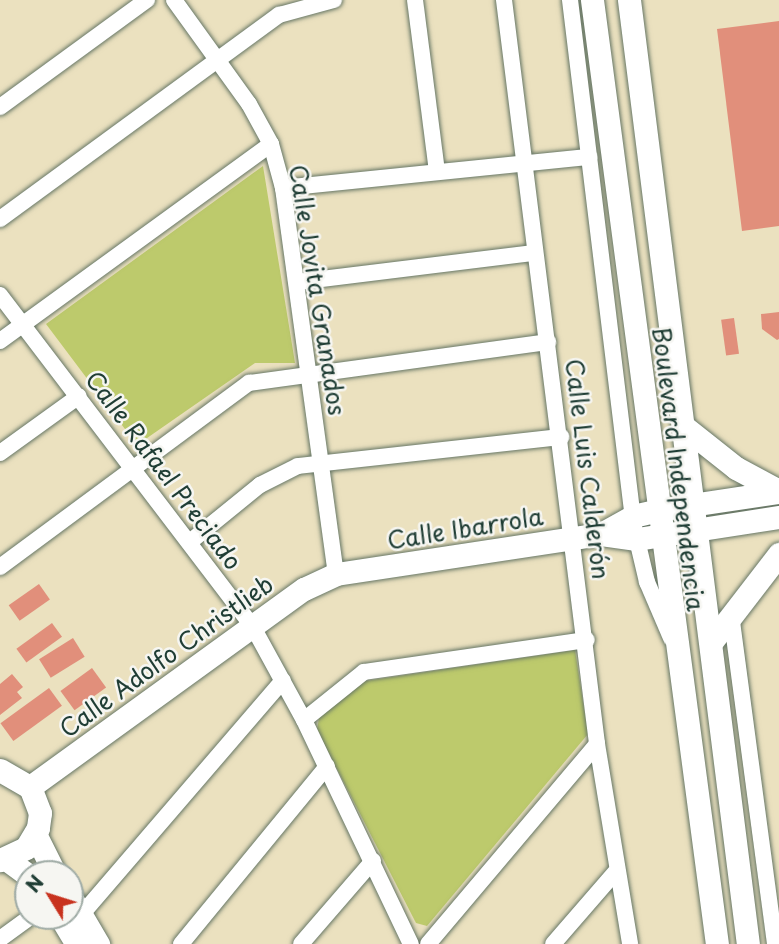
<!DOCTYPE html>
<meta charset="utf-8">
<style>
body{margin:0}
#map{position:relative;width:779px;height:944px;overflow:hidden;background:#ebe1bf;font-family:"Playpen Sans",sans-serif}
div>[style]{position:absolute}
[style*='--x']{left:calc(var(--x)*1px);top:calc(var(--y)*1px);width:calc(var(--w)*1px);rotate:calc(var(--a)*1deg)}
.green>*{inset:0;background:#bdca6c}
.building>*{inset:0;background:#e18f7b;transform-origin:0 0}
.roads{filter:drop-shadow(0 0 2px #667665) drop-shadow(0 0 2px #667665)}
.street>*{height:16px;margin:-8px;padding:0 8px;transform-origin:8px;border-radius:8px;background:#fff}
.secondary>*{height:23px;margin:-11.5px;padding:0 11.5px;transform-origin:11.5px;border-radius:11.5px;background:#fff}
span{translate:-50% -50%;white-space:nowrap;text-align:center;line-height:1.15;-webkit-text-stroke:5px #f6f6f2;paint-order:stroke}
.street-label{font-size:24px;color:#1f3d34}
.north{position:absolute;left:14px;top:860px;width:70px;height:70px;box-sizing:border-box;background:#f6f6f2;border:2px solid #a0aca6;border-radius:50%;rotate:308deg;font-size:19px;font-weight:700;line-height:28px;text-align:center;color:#1f3d34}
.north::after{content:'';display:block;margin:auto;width:24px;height:32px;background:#c8321e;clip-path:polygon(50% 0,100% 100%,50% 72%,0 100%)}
</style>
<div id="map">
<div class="green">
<div style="clip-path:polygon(263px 166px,295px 363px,255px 363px,137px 445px,46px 324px)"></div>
<div style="clip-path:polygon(575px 650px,588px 734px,427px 926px,416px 923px,317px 730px,319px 718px,365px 681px)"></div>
</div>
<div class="building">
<div style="clip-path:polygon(779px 21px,779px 226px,742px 231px,717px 29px)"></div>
<div style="clip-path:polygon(779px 312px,779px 339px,777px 340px,762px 329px,761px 314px)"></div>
<div style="left:734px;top:318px;width:36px;height:13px;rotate:82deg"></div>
<div style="left:39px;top:584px;width:19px;height:37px;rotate:55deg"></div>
<div style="left:52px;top:623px;width:17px;height:44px;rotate:54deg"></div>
<div style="left:73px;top:638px;width:22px;height:40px;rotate:58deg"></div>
<div style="left:92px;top:668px;width:24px;height:39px;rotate:54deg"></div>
<div style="clip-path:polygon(12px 674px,23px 687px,17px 692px,22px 698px,0 715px,0 684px)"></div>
<div style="left:49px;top:688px;width:22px;height:60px;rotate:54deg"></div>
</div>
<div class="roads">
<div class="street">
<div style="--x:174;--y:0;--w:128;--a:54.2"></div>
<div style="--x:249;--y:104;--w:46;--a:61.2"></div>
<div style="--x:271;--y:144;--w:46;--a:74.7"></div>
<div style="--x:283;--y:188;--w:390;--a:82.2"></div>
<div style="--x:415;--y:0;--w:173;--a:82.7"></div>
<div style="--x:504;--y:0;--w:750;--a:82.87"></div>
<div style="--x:597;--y:744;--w:203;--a:80.6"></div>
<div style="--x:570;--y:0;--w:531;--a:83.08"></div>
<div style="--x:634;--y:527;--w:57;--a:76.7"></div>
<div style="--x:647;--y:582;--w:61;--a:66.8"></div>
<div style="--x:0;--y:107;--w:182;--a:-36.1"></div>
<div style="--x:283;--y:188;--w:308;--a:-5.8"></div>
<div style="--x:0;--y:219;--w:346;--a:-36.2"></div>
<div style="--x:279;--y:15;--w:57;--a:-15.3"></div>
<div style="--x:297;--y:282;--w:239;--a:-7"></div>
<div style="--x:0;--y:295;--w:417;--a:52.7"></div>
<div style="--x:253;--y:627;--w:106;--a:61.3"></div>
<div style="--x:304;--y:720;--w:248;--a:64.5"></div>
<div style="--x:0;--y:341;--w:335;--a:-36"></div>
<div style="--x:0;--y:453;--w:97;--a:-35.8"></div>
<div style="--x:191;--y:541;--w:89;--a:-39.1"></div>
<div style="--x:260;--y:485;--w:42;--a:-26.6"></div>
<div style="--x:298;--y:466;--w:265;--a:-6.3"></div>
<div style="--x:0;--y:567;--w:310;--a:-36.5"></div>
<div style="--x:249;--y:383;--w:302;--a:-7.8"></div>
<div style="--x:731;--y:614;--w:333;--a:82.4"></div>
<div style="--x:304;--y:720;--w:77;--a:-38.7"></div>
<div style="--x:364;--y:672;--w:225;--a:-8.2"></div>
<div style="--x:82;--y:914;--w:308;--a:-49.3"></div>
<div style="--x:0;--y:939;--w:39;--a:-36"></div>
<div style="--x:181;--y:944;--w:230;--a:-50.6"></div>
<div style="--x:301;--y:944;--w:110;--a:-49.1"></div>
<div style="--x:428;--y:944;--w:262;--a:-49.8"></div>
<div style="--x:553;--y:944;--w:98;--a:-49.1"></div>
</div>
<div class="secondary">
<div style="--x:592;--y:0;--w:952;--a:82.46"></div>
<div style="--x:629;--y:0;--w:951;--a:82.82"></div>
<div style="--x:683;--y:426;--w:68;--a:38.4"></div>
<div style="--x:736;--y:468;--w:49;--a:28.1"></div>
<div style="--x:601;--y:534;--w:37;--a:-29"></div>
<div style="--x:633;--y:516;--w:26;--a:-13"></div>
<div style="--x:658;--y:510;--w:122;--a:-8.5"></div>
<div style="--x:712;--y:641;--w:110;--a:-52.4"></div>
<div style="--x:0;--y:770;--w:34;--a:30"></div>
<div style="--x:30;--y:787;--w:28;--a:69"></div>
<div style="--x:40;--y:813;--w:15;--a:98"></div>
<div style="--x:38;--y:828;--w:23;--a:121"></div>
<div style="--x:26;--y:848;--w:29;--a:155"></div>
<div style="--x:30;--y:787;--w:338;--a:-35.9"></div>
<div style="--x:304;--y:589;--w:35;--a:-25"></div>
<div style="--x:336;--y:574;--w:268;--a:-8.6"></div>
<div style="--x:601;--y:534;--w:36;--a:8"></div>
<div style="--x:637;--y:539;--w:144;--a:-8.8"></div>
<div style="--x:35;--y:834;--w:45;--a:63.4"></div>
<div style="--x:6;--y:859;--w:27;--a:36"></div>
<div style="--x:70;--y:896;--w:56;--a:59.7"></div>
<div style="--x:60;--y:916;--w:33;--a:59"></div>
</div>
</div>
<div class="street-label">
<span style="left:318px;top:290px;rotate:81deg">Calle Jovita Granados</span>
<span style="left:588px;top:469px;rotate:83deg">Calle Luis Calderón</span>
<span style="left:679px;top:469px;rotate:83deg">Boulevard Independencia</span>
<span style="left:164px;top:470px;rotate:53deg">Calle Rafael Preciado</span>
<span style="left:465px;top:528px;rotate:-9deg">Calle Ibarrola</span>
<span style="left:166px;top:656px;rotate:-36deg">Calle Adolfo Christlieb</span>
</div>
<div class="north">N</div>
</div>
